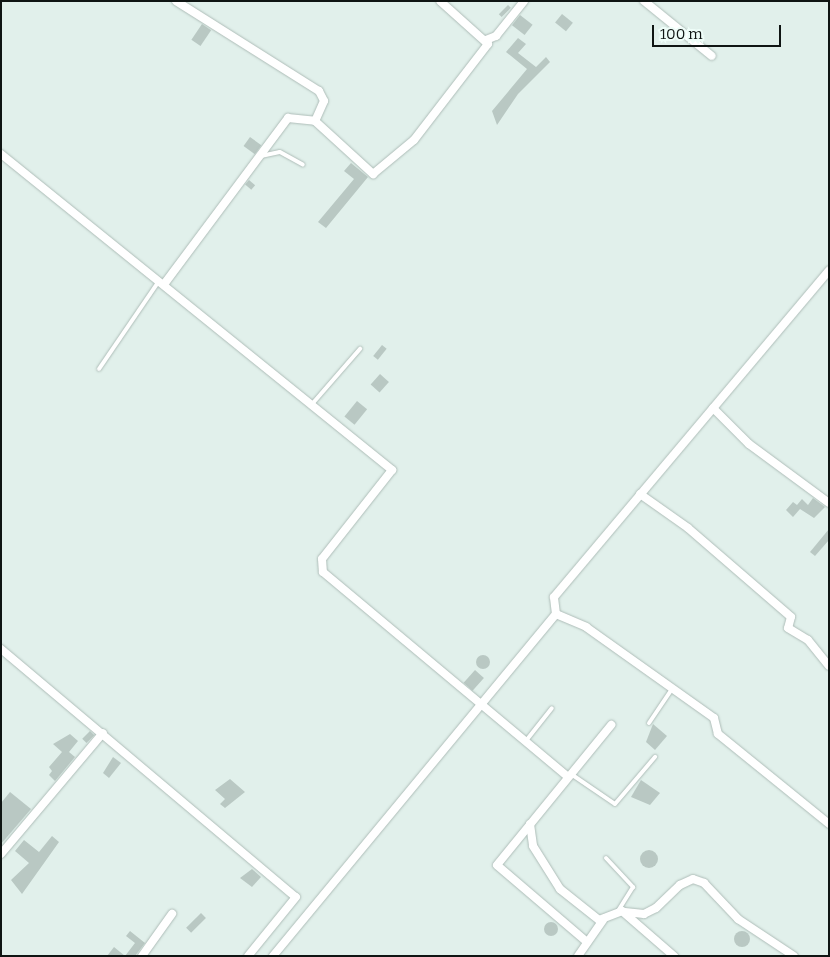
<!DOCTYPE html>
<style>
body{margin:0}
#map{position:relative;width:830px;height:957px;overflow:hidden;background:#e1f0eb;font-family:Bitter,serif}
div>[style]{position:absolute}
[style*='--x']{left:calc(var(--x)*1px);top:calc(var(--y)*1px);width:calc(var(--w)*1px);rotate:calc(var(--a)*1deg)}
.building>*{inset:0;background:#b9c8c3;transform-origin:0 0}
.round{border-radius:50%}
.roads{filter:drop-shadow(0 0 1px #aebdb8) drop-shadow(0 0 1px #aebdb8)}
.lane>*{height:4px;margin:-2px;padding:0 2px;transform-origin:2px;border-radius:2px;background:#fff}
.street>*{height:8px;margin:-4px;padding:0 4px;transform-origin:4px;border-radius:4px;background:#fff}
span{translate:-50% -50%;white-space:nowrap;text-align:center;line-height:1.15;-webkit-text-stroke:4.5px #eefdf8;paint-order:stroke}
.frame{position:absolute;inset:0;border:2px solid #0f1513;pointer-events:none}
.scale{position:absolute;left:652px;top:25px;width:129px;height:22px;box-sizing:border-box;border:2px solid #0f1513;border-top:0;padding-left:6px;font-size:15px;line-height:18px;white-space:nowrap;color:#0f1513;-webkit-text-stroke:4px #eefdf8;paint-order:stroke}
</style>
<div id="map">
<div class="building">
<div style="left:508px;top:5px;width:4px;height:13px;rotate:45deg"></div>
<div style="left:562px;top:14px;width:14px;height:11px;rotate:39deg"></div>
<div style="left:520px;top:15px;width:16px;height:13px;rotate:38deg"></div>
<div style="left:202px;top:24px;width:11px;height:19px;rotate:34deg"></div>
<div style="clip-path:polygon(518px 38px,526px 44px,518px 53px,536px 67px,546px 57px,550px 62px,518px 94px,497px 125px,492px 111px,527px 69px,506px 52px)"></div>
<div style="left:250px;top:137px;width:14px;height:11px;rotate:36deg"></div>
<div style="clip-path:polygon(351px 163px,368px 177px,326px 228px,318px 222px,354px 179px,344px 171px)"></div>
<div style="left:249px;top:180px;width:8px;height:6px;rotate:40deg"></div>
<div style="left:382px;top:345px;width:6px;height:14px;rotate:39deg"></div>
<div style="left:380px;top:374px;width:12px;height:14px;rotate:42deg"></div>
<div style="left:357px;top:401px;width:13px;height:20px;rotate:39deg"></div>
<div style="clip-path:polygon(813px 498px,825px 507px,814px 518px,800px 509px,793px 517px,786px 510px,793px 502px,797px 505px,802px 499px,808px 505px)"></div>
<div style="clip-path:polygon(829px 529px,829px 540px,815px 556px,810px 552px)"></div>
<div class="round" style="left:476px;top:655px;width:14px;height:14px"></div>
<div style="left:475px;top:670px;width:12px;height:17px;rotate:42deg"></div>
<div style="clip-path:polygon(653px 724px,667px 736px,655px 750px,646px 742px)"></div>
<div style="left:90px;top:731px;width:6px;height:11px;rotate:45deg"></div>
<div style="clip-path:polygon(70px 734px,78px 741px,69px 752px,75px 757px,55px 781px,49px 775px,52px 771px,49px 767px,62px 752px,53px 744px)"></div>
<div style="clip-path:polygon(113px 757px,121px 763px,109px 778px,103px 773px)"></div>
<div style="clip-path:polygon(230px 779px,245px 792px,225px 808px,220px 804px,225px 799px,215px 790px)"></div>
<div style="clip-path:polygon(641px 780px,660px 793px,650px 805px,631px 797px)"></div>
<div style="clip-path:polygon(10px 792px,31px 809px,1px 844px,1px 803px)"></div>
<div style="clip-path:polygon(52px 836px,59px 842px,22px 894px,11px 880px,29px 863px,15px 851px,24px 840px,39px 852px)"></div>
<div class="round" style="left:640px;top:850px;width:18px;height:18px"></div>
<div style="clip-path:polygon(252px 869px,261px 877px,252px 887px,240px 878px)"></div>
<div style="left:201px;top:913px;width:7px;height:21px;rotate:45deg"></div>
<div class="round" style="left:544px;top:922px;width:14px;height:14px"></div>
<div style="clip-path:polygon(130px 931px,145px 943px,135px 956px,125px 956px,135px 943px,126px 936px)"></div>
<div class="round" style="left:734px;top:931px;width:16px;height:16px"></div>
<div style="clip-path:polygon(114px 947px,125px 956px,107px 956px)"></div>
</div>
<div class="roads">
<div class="lane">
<div style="--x:261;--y:156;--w:19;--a:-12"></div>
<div style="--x:280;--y:152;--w:26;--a:29"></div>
<div style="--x:99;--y:369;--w:107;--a:-55.7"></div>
<div style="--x:313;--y:403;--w:72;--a:-49"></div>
<div style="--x:649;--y:723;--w:40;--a:-56"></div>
<div style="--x:525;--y:742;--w:43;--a:-51.5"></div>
<div style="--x:571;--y:774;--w:53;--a:34.3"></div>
<div style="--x:615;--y:804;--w:62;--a:-49.6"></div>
<div style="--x:606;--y:858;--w:40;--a:47"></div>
<div style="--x:633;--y:887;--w:28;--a:122"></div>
</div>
<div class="street">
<div style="--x:176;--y:1;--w:169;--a:32.2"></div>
<div style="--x:319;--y:91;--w:11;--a:63"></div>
<div style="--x:324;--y:101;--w:22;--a:114"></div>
<div style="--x:644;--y:1;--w:87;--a:39"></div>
<div style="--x:486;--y:40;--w:11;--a:-22"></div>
<div style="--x:496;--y:36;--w:45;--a:-51.3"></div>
<div style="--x:1;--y:154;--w:503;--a:38.94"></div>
<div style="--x:392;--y:470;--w:113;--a:128.2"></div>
<div style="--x:322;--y:559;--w:13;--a:86"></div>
<div style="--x:323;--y:572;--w:318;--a:39.9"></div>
<div style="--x:165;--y:283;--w:206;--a:-53.3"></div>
<div style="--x:288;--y:118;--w:27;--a:6"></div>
<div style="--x:315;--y:121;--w:79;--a:42.4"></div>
<div style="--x:373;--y:174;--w:53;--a:-39.7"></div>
<div style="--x:414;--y:140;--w:121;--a:-52.4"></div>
<div style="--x:488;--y:44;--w:64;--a:-138.1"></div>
<div style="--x:713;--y:408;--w:51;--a:45"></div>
<div style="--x:749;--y:444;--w:99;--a:36.4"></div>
<div style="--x:640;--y:494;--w:59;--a:35.3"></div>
<div style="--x:688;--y:528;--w:136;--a:40.8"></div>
<div style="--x:791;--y:617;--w:11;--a:105"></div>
<div style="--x:788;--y:628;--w:23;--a:31"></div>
<div style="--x:808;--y:640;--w:33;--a:51"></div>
<div style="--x:556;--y:614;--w:33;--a:23"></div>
<div style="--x:586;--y:627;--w:157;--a:35.4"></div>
<div style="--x:714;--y:718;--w:16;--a:76"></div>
<div style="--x:718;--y:734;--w:143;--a:39"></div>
<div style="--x:1;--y:649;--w:385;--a:40.1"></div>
<div style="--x:296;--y:897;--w:76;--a:129.1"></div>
<div style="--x:530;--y:824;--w:22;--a:82"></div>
<div style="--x:533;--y:846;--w:51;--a:57.9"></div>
<div style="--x:560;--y:889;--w:50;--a:38.5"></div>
<div style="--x:599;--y:920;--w:25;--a:-21"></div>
<div style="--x:622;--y:911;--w:69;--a:40.9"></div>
<div style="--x:1;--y:854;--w:158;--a:-49.9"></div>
<div style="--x:625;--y:912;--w:19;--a:6"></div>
<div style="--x:644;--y:914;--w:13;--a:-27"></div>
<div style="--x:656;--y:908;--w:33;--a:-44"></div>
<div style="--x:680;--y:885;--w:14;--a:-25"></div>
<div style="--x:693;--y:879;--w:12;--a:20"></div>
<div style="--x:704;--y:883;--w:50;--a:46.6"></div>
<div style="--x:738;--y:919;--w:67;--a:33.5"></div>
<div style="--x:587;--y:942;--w:118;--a:-139.5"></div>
<div style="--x:497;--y:865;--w:181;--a:-50.8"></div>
<div style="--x:142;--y:956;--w:52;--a:-54.5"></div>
<div style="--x:273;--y:956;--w:444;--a:-50.4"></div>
<div style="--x:556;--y:614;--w:17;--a:-97"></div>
<div style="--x:554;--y:597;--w:427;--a:-49.9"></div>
<div style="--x:578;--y:956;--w:44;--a:-55.2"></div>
</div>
</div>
<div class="frame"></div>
<div class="scale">100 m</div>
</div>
